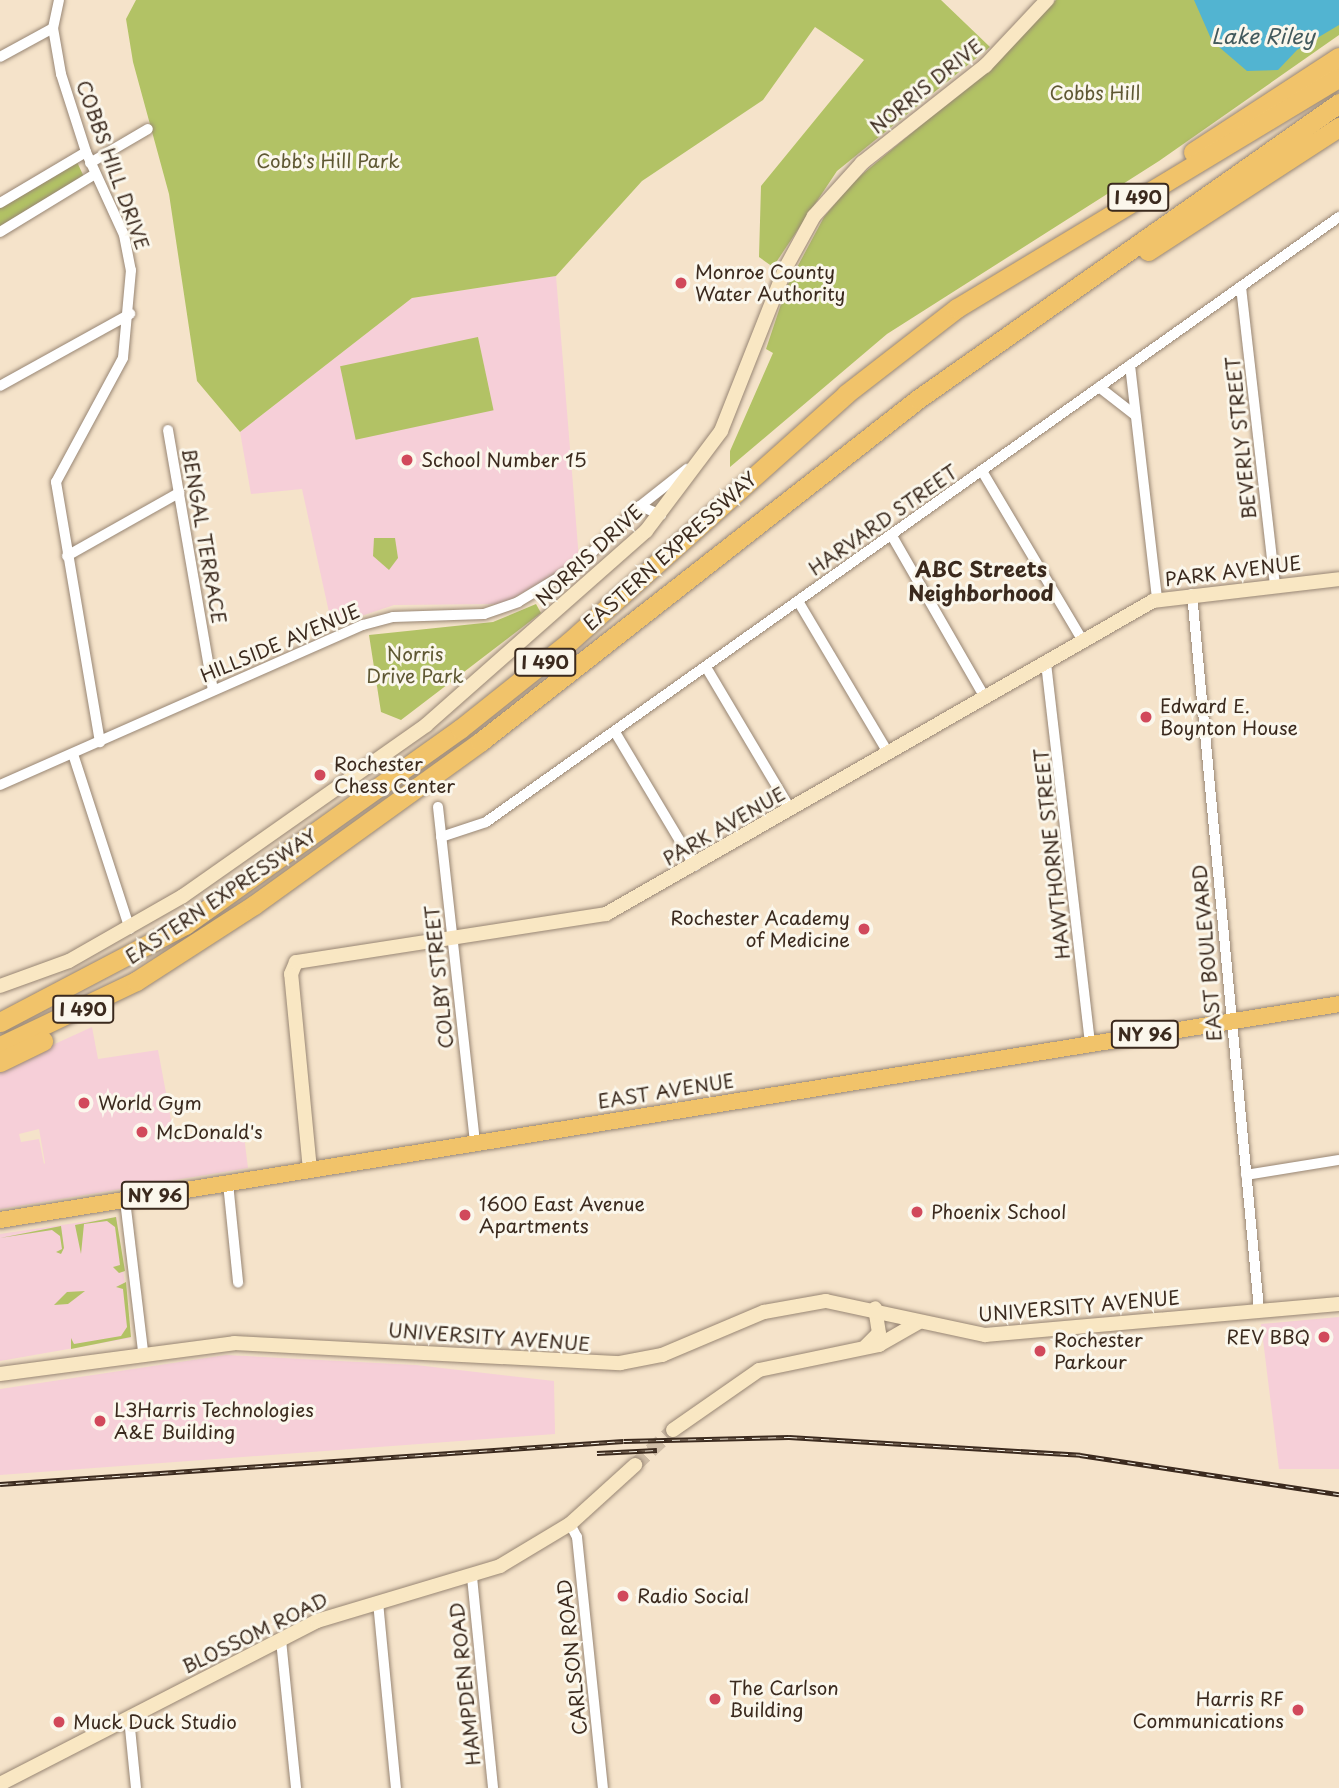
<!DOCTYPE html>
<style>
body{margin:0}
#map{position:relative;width:1339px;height:1788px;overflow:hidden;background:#f5e3ca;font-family:"Playpen Sans",sans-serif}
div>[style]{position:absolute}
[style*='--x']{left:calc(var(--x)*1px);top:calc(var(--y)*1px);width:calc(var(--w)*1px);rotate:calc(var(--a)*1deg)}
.built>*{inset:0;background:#f6cfd8}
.green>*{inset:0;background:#b2c265;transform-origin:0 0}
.water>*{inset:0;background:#52b4d1}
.secondary-tunnel>*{height:14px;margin-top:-7px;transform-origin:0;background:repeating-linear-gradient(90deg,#d0bea8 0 14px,transparent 0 21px)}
.roads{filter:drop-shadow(0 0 2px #988674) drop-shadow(0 0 2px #988674)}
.street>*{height:10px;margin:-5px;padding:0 5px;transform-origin:5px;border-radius:5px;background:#fff}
.secondary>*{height:14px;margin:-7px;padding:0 7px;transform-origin:7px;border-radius:7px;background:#f9e7c3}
.primary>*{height:16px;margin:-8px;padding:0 8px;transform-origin:8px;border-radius:8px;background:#f1c36a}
.highway>*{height:19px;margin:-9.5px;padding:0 9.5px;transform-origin:9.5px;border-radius:9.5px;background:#f1c36a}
.rail>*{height:5px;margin-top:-2.5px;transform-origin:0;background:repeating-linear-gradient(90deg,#fbf7ec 0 8px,#3b2a1e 0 16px);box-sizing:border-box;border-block:2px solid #3b2a1e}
.dots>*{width:19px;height:19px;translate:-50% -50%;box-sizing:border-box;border:4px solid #fbf7ec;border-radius:50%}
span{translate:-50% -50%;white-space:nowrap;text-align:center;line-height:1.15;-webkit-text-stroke:6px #fbf7ec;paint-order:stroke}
.shield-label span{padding:2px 5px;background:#fbf7ec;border:2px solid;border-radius:5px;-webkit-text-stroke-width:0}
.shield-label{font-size:18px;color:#3b2a1e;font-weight:700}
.street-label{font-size:19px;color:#3b2a1e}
.park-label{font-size:19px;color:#5f5833}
.poi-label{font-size:19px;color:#3b2a1e}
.left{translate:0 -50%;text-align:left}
.right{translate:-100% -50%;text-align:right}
.water-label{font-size:21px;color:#435a5d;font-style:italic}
.neighbourhood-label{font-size:21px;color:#3b2a1e;font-weight:700}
</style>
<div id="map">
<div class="built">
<div style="clip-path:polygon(556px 276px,579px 559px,504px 604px,394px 605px,332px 626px,302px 489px,251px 494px,240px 432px,412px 298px)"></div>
<div style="clip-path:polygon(evenodd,92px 1027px,98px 1059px,158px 1050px,174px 1136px,236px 1126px,244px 1136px,248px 1168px,0 1209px,0 1069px,92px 1027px,39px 1129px,45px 1163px,44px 1164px,39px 1139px,21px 1142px,19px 1134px,39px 1129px)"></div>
<div style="clip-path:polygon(117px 1217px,131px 1338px,0 1361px,0 1234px)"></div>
<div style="clip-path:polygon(1339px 1317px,1339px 1469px,1279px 1469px,1261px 1324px)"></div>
<div style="clip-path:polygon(226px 1355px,416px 1365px,554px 1381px,555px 1434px,0 1475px,0 1389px)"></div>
</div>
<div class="green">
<div style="clip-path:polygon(136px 0,941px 0,990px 47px,837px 171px,773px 267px,759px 257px,761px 186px,864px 60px,815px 27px,763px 100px,642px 181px,556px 276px,412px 298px,240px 432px,197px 381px,169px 194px,133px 62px,126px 19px)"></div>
<div style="clip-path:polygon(1056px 0,1339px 0,1339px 35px,1159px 161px,887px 334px,730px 467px,730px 451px,773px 353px,766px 349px,787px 286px,824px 217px,853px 182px,992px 66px)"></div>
<div style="clip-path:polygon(77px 162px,84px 177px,0 228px,0 208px)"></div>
<div style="left:478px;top:337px;width:75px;height:141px;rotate:78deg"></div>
<div style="clip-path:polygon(374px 538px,395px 538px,398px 558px,389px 570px,373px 556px)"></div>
<div style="clip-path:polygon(536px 604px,541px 613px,401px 720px,381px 712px,369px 635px,493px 622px)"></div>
<div style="clip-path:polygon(116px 1217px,125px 1271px,119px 1273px,113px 1267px,120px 1265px,115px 1227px,107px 1221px,84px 1224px,81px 1254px,75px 1225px)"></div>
<div style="clip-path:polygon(61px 1226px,64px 1248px,61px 1254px,56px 1252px,62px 1249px,60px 1236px,52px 1230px,0 1238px)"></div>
<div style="clip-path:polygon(126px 1282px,131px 1337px,71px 1349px,71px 1338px,74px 1344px,121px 1336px,127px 1327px,123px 1289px,116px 1287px)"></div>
<div style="clip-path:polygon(85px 1291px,68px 1304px,54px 1305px,67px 1292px)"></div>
</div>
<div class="water">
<div style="clip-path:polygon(1194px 0,1339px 0,1339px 25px,1297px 50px,1278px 70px,1247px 71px,1212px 41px)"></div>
</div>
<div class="secondary-tunnel">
<div style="--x:635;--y:1465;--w:52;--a:-42.6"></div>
</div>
<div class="roads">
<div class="street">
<div style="--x:59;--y:0;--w:29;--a:102"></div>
<div style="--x:53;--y:28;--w:47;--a:80.1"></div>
<div style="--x:61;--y:74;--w:82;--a:72.2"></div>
<div style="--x:86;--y:152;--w:91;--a:65.4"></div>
<div style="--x:124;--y:235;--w:36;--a:79"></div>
<div style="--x:131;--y:270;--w:88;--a:95.2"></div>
<div style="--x:123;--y:358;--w:141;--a:118.4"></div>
<div style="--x:56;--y:482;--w:264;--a:80.4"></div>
<div style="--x:0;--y:57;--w:60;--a:-28.7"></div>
<div style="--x:90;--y:163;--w:67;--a:-30.4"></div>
<div style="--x:0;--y:203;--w:100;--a:-30.7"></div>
<div style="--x:0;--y:232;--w:111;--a:-31.4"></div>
<div style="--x:1241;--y:287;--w:300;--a:83.5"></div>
<div style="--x:1130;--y:365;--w:237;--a:83.4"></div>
<div style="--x:0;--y:386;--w:149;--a:-29"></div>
<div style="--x:1099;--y:387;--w:46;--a:37.9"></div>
<div style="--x:168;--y:430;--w:264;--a:80.2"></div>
<div style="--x:982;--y:471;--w:198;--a:59.3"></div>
<div style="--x:640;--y:506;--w:60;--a:-38.2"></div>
<div style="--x:892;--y:536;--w:187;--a:60.1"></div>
<div style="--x:67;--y:556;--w:129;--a:-29.4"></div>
<div style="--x:1192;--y:594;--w:718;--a:84.65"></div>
<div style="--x:798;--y:601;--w:178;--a:59.3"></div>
<div style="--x:1046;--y:663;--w:383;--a:83.4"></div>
<div style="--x:706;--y:667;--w:166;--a:59.3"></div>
<div style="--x:615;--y:732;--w:156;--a:59.2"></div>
<div style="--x:73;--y:754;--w:184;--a:72"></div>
<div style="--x:0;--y:785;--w:397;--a:-23.8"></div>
<div style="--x:363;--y:625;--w:31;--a:-15"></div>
<div style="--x:393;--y:617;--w:91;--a:-1.9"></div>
<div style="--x:484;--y:614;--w:36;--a:-19"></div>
<div style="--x:518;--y:602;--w:71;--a:-31.2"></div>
<div style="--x:579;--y:565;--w:85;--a:-44"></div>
<div style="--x:640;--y:506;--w:23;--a:23"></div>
<div style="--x:438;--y:807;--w:339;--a:83.7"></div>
<div style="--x:441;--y:837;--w:47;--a:-18.4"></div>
<div style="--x:486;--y:822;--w:1046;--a:-35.35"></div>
<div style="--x:1246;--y:1175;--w:94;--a:-9.2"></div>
<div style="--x:228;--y:1183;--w:100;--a:84.2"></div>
<div style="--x:125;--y:1200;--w:152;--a:83.2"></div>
<div style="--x:570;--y:1524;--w:15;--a:62"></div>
<div style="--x:577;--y:1537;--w:252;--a:84.1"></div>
<div style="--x:472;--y:1577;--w:212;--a:84.3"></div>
<div style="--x:378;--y:1602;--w:187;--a:84.5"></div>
<div style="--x:281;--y:1640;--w:149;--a:84.2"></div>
<div style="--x:129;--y:1718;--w:70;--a:84.3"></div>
</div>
<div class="secondary">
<div style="--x:0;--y:986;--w:73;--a:-19.9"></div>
<div style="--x:69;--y:961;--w:131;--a:-29.7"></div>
<div style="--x:183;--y:896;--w:297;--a:-35.1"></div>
<div style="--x:426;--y:725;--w:293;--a:-41.4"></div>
<div style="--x:646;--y:531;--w:125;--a:-53.1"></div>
<div style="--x:721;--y:431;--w:176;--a:-68.4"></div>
<div style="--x:786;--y:267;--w:58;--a:-61.2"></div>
<div style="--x:814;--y:216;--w:72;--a:-47.8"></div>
<div style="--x:862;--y:163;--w:157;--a:-38.3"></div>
<div style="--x:985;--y:66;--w:91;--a:-46.8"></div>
<div style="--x:310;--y:1170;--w:197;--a:-95.5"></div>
<div style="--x:291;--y:974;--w:13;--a:-67"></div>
<div style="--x:296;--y:962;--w:314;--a:-8.8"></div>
<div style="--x:606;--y:914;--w:630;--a:-29.78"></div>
<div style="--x:1153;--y:601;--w:187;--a:-6.7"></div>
<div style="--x:866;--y:1346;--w:18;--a:-45"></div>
<div style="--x:879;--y:1333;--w:25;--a:-99"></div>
<div style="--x:0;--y:1374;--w:236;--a:-7.5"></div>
<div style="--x:234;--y:1343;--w:387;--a:3"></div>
<div style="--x:620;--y:1363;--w:43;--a:-10.8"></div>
<div style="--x:662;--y:1355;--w:111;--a:-22.9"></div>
<div style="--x:764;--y:1312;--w:63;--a:-10.1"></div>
<div style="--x:826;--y:1301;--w:163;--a:12.1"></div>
<div style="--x:985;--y:1335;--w:355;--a:-5"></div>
<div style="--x:673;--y:1430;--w:105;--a:-34.9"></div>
<div style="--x:759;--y:1370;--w:123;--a:-11.8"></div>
<div style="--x:879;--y:1345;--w:46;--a:-29.9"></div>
<div style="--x:0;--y:1784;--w:356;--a:-27.2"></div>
<div style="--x:317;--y:1621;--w:191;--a:-16.7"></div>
<div style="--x:500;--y:1566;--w:82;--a:-31"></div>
<div style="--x:570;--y:1524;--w:88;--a:-42.2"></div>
</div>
<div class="primary">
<div style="--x:0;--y:1220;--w:1356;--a:-9.16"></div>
</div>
<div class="highway">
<div style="--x:1193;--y:152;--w:174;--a:-33.1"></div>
<div style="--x:1148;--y:251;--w:228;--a:-33"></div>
<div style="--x:0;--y:1022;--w:209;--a:-27.7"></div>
<div style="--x:185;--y:925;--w:338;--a:-35.5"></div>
<div style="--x:460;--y:729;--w:139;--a:-38.6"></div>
<div style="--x:569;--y:642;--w:372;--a:-41.8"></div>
<div style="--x:846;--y:394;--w:140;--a:-37.8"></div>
<div style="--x:957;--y:308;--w:446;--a:-31.1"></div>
<div style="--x:0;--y:1046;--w:151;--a:-25.5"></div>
<div style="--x:136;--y:981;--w:140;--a:-32.8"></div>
<div style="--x:254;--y:905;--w:279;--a:-35.8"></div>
<div style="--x:480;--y:742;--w:556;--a:-38.06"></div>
<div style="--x:918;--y:399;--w:515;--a:-35.11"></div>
<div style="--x:0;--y:1062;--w:48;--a:-26"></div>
</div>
</div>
<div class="rail">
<div style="--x:597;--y:1453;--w:60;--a:-2.9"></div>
<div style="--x:0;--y:1484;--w:625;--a:-3.94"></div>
<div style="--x:624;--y:1441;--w:165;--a:-1.4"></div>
<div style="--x:789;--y:1437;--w:292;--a:3.5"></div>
<div style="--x:1080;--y:1455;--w:262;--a:8.6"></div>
</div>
<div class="dots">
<div style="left:681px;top:283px;background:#d1495b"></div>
<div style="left:407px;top:460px;background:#d1495b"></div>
<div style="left:1146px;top:717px;background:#d1495b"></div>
<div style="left:320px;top:775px;background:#d1495b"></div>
<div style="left:864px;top:929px;background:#d1495b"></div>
<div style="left:84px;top:1103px;background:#d1495b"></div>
<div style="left:142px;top:1132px;background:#d1495b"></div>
<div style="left:917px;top:1212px;background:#d1495b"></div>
<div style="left:465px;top:1215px;background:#d1495b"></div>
<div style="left:1324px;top:1337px;background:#d1495b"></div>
<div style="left:1040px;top:1351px;background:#d1495b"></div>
<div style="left:100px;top:1421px;background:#d1495b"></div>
<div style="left:623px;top:1596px;background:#d1495b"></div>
<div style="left:715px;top:1699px;background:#d1495b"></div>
<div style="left:1298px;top:1710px;background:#d1495b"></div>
<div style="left:59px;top:1722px;background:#d1495b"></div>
</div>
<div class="shield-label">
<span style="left:1138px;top:197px">I 490</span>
<span style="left:545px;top:662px">I 490</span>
<span style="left:83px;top:1009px">I 490</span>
<span style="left:1145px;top:1034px">NY 96</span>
<span style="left:155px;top:1195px">NY 96</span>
</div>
<div class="street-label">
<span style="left:926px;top:86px;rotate:-39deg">NORRIS DRIVE</span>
<span style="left:113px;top:165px;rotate:70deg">COBBS HILL DRIVE</span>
<span style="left:1241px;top:438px;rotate:-96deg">BEVERLY STREET</span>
<span style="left:883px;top:520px;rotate:-35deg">HARVARD STREET</span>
<span style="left:204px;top:536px;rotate:80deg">BENGAL TERRACE</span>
<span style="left:670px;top:551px;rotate:-42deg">EASTERN EXPRESSWAY</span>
<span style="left:589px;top:555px;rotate:-43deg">NORRIS DRIVE</span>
<span style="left:1233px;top:571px;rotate:-7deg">PARK AVENUE</span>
<span style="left:280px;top:643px;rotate:-23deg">HILLSIDE AVENUE</span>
<span style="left:724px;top:826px;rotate:-30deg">PARK AVENUE</span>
<span style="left:1052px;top:854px;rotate:-96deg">HAWTHORNE STREET</span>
<span style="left:221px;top:896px;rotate:-34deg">EASTERN EXPRESSWAY</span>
<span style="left:1207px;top:953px;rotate:-95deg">EAST BOULEVARD</span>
<span style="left:439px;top:977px;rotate:-96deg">COLBY STREET</span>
<span style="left:666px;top:1091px;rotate:-9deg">EAST AVENUE</span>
<span style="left:1079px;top:1306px;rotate:-5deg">UNIVERSITY AVENUE</span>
<span style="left:489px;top:1337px;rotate:4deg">UNIVERSITY AVENUE</span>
<span style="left:255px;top:1633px;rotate:-26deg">BLOSSOM ROAD</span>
<span style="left:572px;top:1657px;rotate:-96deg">CARLSON ROAD</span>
<span style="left:465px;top:1684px;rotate:-96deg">HAMPDEN ROAD</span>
</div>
<div class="park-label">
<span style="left:1095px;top:93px">Cobbs Hill</span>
<span style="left:328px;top:161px">Cobb's Hill Park</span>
<span style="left:415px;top:665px">Norris<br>Drive Park</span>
</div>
<div class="poi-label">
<span class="left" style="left:695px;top:283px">Monroe County<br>Water Authority</span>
<span class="left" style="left:421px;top:460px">School Number 15</span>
<span class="left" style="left:1160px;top:717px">Edward E.<br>Boynton House</span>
<span class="left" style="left:334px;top:775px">Rochester<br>Chess Center</span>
<span class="right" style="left:850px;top:929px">Rochester Academy<br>of Medicine</span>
<span class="left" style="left:98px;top:1103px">World Gym</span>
<span class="left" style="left:156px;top:1132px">McDonald's</span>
<span class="left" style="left:479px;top:1215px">1600 East Avenue<br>Apartments</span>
<span class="left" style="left:931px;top:1212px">Phoenix School</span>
<span class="right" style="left:1310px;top:1337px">REV BBQ</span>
<span class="left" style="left:1054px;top:1351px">Rochester<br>Parkour</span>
<span class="left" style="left:114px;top:1421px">L3Harris Technologies<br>A&amp;E Building</span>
<span class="left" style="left:637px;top:1596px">Radio Social</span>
<span class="left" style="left:729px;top:1699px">The Carlson<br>Building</span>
<span class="right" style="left:1284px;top:1710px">Harris RF<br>Communications</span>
<span class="left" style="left:73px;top:1722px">Muck Duck Studio</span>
</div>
<div class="water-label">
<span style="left:1263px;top:35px">Lake Riley</span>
</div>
<div class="neighbourhood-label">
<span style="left:981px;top:580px">ABC Streets<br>Neighborhood</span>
</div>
</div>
